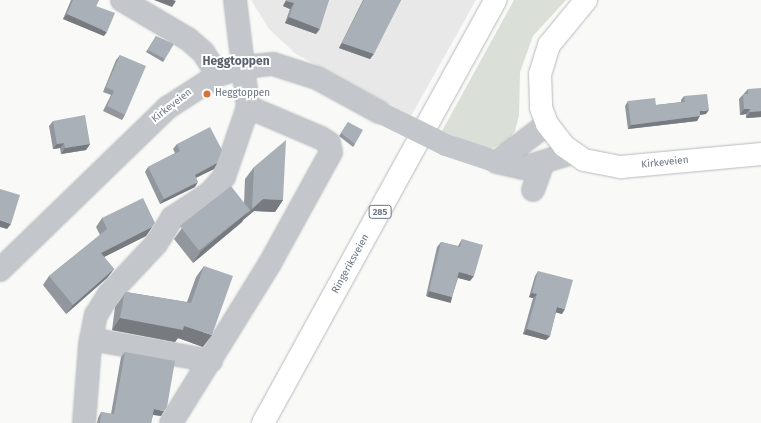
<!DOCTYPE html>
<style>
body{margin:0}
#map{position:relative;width:761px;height:423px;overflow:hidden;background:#f9f9f7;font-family:"Fira Sans",sans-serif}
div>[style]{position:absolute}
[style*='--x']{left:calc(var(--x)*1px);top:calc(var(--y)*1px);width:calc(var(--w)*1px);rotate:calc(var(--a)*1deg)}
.built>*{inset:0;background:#e7e8e7}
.green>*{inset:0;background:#dadfd8}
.roads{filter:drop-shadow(0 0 1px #b6babe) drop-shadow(0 0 1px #b6babe)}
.minor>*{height:22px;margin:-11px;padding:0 11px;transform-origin:11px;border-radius:11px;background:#c3c6ca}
.major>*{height:22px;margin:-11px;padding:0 11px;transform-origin:11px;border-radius:11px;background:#fff}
.minor-bridge>*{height:22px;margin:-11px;padding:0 11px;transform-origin:11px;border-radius:11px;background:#c3c6ca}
.wall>*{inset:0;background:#92979d}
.shaded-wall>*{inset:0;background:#777b80;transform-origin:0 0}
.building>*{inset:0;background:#aab0b7;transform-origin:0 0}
.dots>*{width:11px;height:11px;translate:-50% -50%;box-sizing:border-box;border:2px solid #fff;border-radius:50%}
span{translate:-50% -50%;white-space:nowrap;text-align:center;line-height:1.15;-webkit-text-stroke:4px #fff;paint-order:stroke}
.shield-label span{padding:1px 3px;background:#fff;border:1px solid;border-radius:3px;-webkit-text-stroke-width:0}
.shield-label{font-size:9px;color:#6a7685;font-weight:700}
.poi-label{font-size:10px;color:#6a7685}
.left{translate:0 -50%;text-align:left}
.street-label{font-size:10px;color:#6a7685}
.quarter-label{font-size:12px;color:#58606b;font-weight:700}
</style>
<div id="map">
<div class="built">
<div style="clip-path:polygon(251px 0,476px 0,411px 116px,296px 54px,269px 29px)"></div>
</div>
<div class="green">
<div style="clip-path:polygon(514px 0,566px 0,533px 36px,520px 72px,519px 115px,515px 131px,507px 142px,488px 150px,442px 131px)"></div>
</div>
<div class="roads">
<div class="minor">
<div style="--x:122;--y:0;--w:77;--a:30.6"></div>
<div style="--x:188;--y:39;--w:20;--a:41"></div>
<div style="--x:203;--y:52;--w:27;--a:57"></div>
<div style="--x:497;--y:162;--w:27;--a:13"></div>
<div style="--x:523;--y:168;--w:51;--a:-17"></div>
<div style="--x:497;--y:162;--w:63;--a:-37.2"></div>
<div style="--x:533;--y:190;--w:27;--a:-70"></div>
<div style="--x:0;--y:270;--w:233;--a:-44.1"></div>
<div style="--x:167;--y:108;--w:61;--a:-32.9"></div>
<div style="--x:218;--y:75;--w:26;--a:-18"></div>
<div style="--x:243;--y:67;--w:30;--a:-6"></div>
<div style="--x:273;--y:64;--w:46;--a:17.7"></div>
<div style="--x:317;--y:78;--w:71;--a:28.7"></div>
<div style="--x:91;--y:339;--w:122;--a:10.4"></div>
<div style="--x:84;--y:423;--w:78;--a:-85.6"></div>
<div style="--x:90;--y:345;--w:31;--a:-79"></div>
<div style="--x:96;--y:315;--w:25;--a:-58"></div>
<div style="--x:109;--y:294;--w:69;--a:-46.8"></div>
<div style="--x:156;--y:244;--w:31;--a:-58"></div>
<div style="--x:172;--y:218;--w:45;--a:-33.3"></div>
<div style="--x:210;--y:193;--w:21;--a:-49"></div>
<div style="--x:224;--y:177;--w:74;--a:-71.1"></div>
<div style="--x:171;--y:423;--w:186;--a:-58.2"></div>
<div style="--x:269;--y:265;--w:129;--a:-61.2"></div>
<div style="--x:331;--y:152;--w:9;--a:-103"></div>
<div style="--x:329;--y:143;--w:9;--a:-148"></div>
<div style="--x:321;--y:138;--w:79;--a:-157"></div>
<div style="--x:248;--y:107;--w:108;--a:-96.9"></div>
</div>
<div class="major">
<div style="--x:586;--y:0;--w:58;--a:129.4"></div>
<div style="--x:549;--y:45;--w:30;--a:107"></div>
<div style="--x:540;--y:74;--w:34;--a:88"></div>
<div style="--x:541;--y:108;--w:17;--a:69"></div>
<div style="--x:547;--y:124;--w:28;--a:52"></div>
<div style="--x:564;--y:146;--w:24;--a:35"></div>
<div style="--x:584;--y:160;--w:38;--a:11"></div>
<div style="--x:621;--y:167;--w:141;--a:-5.3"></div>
<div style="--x:263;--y:423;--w:483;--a:-61.2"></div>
</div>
</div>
<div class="minor-bridge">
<div style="--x:379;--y:112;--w:75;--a:26.2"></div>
<div style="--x:446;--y:145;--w:54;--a:18.4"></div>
</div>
<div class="wall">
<div style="clip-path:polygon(71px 0,99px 0,96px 6px,104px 36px,63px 19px)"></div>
<div style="clip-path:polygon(286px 0,329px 0,316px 34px,285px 23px,290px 9px,283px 6px)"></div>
<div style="clip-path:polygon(363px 0,401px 0,370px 59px,339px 48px)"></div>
<div style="clip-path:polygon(156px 36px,165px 59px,163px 62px,146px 52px)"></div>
<div style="clip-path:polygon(120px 55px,125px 115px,122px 120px,103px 111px,111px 95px,103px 92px,116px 60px)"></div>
<div style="clip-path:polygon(748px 89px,761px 117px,746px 118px,746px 114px,740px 115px,739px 99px)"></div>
<div style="clip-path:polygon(684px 96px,706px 114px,700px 115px,697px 121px,628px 129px,625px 106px,628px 101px,656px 105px,681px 102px,681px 100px)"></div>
<div style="clip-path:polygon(53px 121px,90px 144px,86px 150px,61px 154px,60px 148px,53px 149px,49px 126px)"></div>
<div style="clip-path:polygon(348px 122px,355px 144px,353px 147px,339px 136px)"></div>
<div style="clip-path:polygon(177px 144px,217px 163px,214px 169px,196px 178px,195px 187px,160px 204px,145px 172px,148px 167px,175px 153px,173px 149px)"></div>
<div style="clip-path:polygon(254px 167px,283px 200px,275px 212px,254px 211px,243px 220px,243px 219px,242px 222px,193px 263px,174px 239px,182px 228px,244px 203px,245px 179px)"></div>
<div style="clip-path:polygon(102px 218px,152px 227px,146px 236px,104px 257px,114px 269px,107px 278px,66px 314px,43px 285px,49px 276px,100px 235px,96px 227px)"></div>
<div style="clip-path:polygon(462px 239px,470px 281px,458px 278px,452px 297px,449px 302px,426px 296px,437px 247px,441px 242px,458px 246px)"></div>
<div style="clip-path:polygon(204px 266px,203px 347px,178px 338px,175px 342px,112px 330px,115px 307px,126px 292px,187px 302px,196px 277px)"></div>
<div style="clip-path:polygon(538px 271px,562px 314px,556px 312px,550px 336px,546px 340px,523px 334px,533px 298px,529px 297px,535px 276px)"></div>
<div style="clip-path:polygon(125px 352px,161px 416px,153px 415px,151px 423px,97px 423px,98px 418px,101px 412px,111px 414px,121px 357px)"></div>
</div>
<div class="shaded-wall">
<div style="clip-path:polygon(154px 0,173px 0,176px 1px,172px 7px)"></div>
<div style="clip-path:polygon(286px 1px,294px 3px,290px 9px,283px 6px)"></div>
<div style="clip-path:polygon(67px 14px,107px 32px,104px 36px,63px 19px)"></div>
<div style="clip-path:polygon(289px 17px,320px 29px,316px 34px,285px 23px)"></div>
<div style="clip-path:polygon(342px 43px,374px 54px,370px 59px,339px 48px)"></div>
<div style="clip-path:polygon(744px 109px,750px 109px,746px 114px,740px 115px)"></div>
<div style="clip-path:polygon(709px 110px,706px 114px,697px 115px,700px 111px)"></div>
<div style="clip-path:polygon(761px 111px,761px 117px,746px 118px,750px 112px)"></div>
<div style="clip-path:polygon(700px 116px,697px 121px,628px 129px,631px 125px)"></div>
<div style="clip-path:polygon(64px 143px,60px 148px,53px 149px,57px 144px)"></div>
<div style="clip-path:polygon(90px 144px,86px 150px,61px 154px,65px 148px)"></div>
<div style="clip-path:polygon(217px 163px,214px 169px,191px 180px,195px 175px)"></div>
<div style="clip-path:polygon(198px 182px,195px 187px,160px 204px,164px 199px)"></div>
<div style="clip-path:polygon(263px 199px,283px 200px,275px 212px,254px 211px,243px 220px,252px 209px)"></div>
<div style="clip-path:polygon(250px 210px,242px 222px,193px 263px,201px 251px)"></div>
<div style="clip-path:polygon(0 220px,11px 224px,7px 229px,0 227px)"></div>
<div style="clip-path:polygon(152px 227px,146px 236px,94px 262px,101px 253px)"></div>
<div style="clip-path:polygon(114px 269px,107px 278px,66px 314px,73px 305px)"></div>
<div style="clip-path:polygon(459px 272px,474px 276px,470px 281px,455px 277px)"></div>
<div style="left:429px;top:291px;width:24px;height:6px;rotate:15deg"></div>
<div style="clip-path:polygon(532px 293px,537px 294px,533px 298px,529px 297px)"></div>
<div style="clip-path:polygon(557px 307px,565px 309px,562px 314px,554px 312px)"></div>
<div style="clip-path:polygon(120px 318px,184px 326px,212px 335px,203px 347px,178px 338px,175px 342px,112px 330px)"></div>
<div style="clip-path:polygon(527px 329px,550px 336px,546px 340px,523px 334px)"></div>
<div style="clip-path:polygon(154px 409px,164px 411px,161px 416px,150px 414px)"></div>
</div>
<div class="building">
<div style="clip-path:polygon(73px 0,99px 0,96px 6px,115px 13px,107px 32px,67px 14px)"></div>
<div style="clip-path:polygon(287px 0,329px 0,320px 29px,289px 17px,294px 3px,286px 1px)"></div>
<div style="clip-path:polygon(364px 0,401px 0,374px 54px,342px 43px)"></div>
<div style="clip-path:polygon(156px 36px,174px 44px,165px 59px,148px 50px)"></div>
<div style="clip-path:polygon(120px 55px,146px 66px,125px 115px,107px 106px,114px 91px,106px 87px)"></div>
<div style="clip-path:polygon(761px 88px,761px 111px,750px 112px,750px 109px,744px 109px,743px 94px,748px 94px,748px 89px)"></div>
<div style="clip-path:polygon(707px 94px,709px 110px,700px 111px,700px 116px,631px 125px,628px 101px,655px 98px,656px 105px,685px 102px,684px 96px)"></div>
<div style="clip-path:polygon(85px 115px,90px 144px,65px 148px,64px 143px,57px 144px,53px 121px)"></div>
<div style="clip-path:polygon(348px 122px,363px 130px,355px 144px,341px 133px)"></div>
<div style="clip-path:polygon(210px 127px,222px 150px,217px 163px,195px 175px,198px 182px,164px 199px,148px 167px,180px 151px,177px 144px)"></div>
<div style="clip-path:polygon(286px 140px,283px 200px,263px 199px,252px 209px,254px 167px)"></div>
<div style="left:231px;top:186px;width:31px;height:65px;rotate:52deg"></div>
<div style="clip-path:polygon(0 189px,20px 195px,11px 224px,0 220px)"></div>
<div style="clip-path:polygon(143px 198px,155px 223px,152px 227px,101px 253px,114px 269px,73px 305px,49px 276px,107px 229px,102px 218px)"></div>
<div style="clip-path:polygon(462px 239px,483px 245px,474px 276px,459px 272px,452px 297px,429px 291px,441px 242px,460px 247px)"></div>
<div style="clip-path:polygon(204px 266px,233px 276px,212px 335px,184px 326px,183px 330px,120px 318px,124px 296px,126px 292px,191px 303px)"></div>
<div style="clip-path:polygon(538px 271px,573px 280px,565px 309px,557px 307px,550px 336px,527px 329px,537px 294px,532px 293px)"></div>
<div style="clip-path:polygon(125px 352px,175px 361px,167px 407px,164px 411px,154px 409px,151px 423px,100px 423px,101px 412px,114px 414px)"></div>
</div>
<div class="dots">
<div style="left:207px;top:94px;background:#d6733a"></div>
</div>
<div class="shield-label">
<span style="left:380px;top:212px">285</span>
</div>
<div class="poi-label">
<span class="left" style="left:215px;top:94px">Heggtoppen</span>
</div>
<div class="street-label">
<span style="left:172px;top:106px;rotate:-38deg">Kirkeveien</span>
<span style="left:665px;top:163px;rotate:-6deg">Kirkeveien</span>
<span style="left:351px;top:264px;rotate:-61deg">Ringeriksveien</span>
</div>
<div class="quarter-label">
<span style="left:236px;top:62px">Heggtoppen</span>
</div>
</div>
